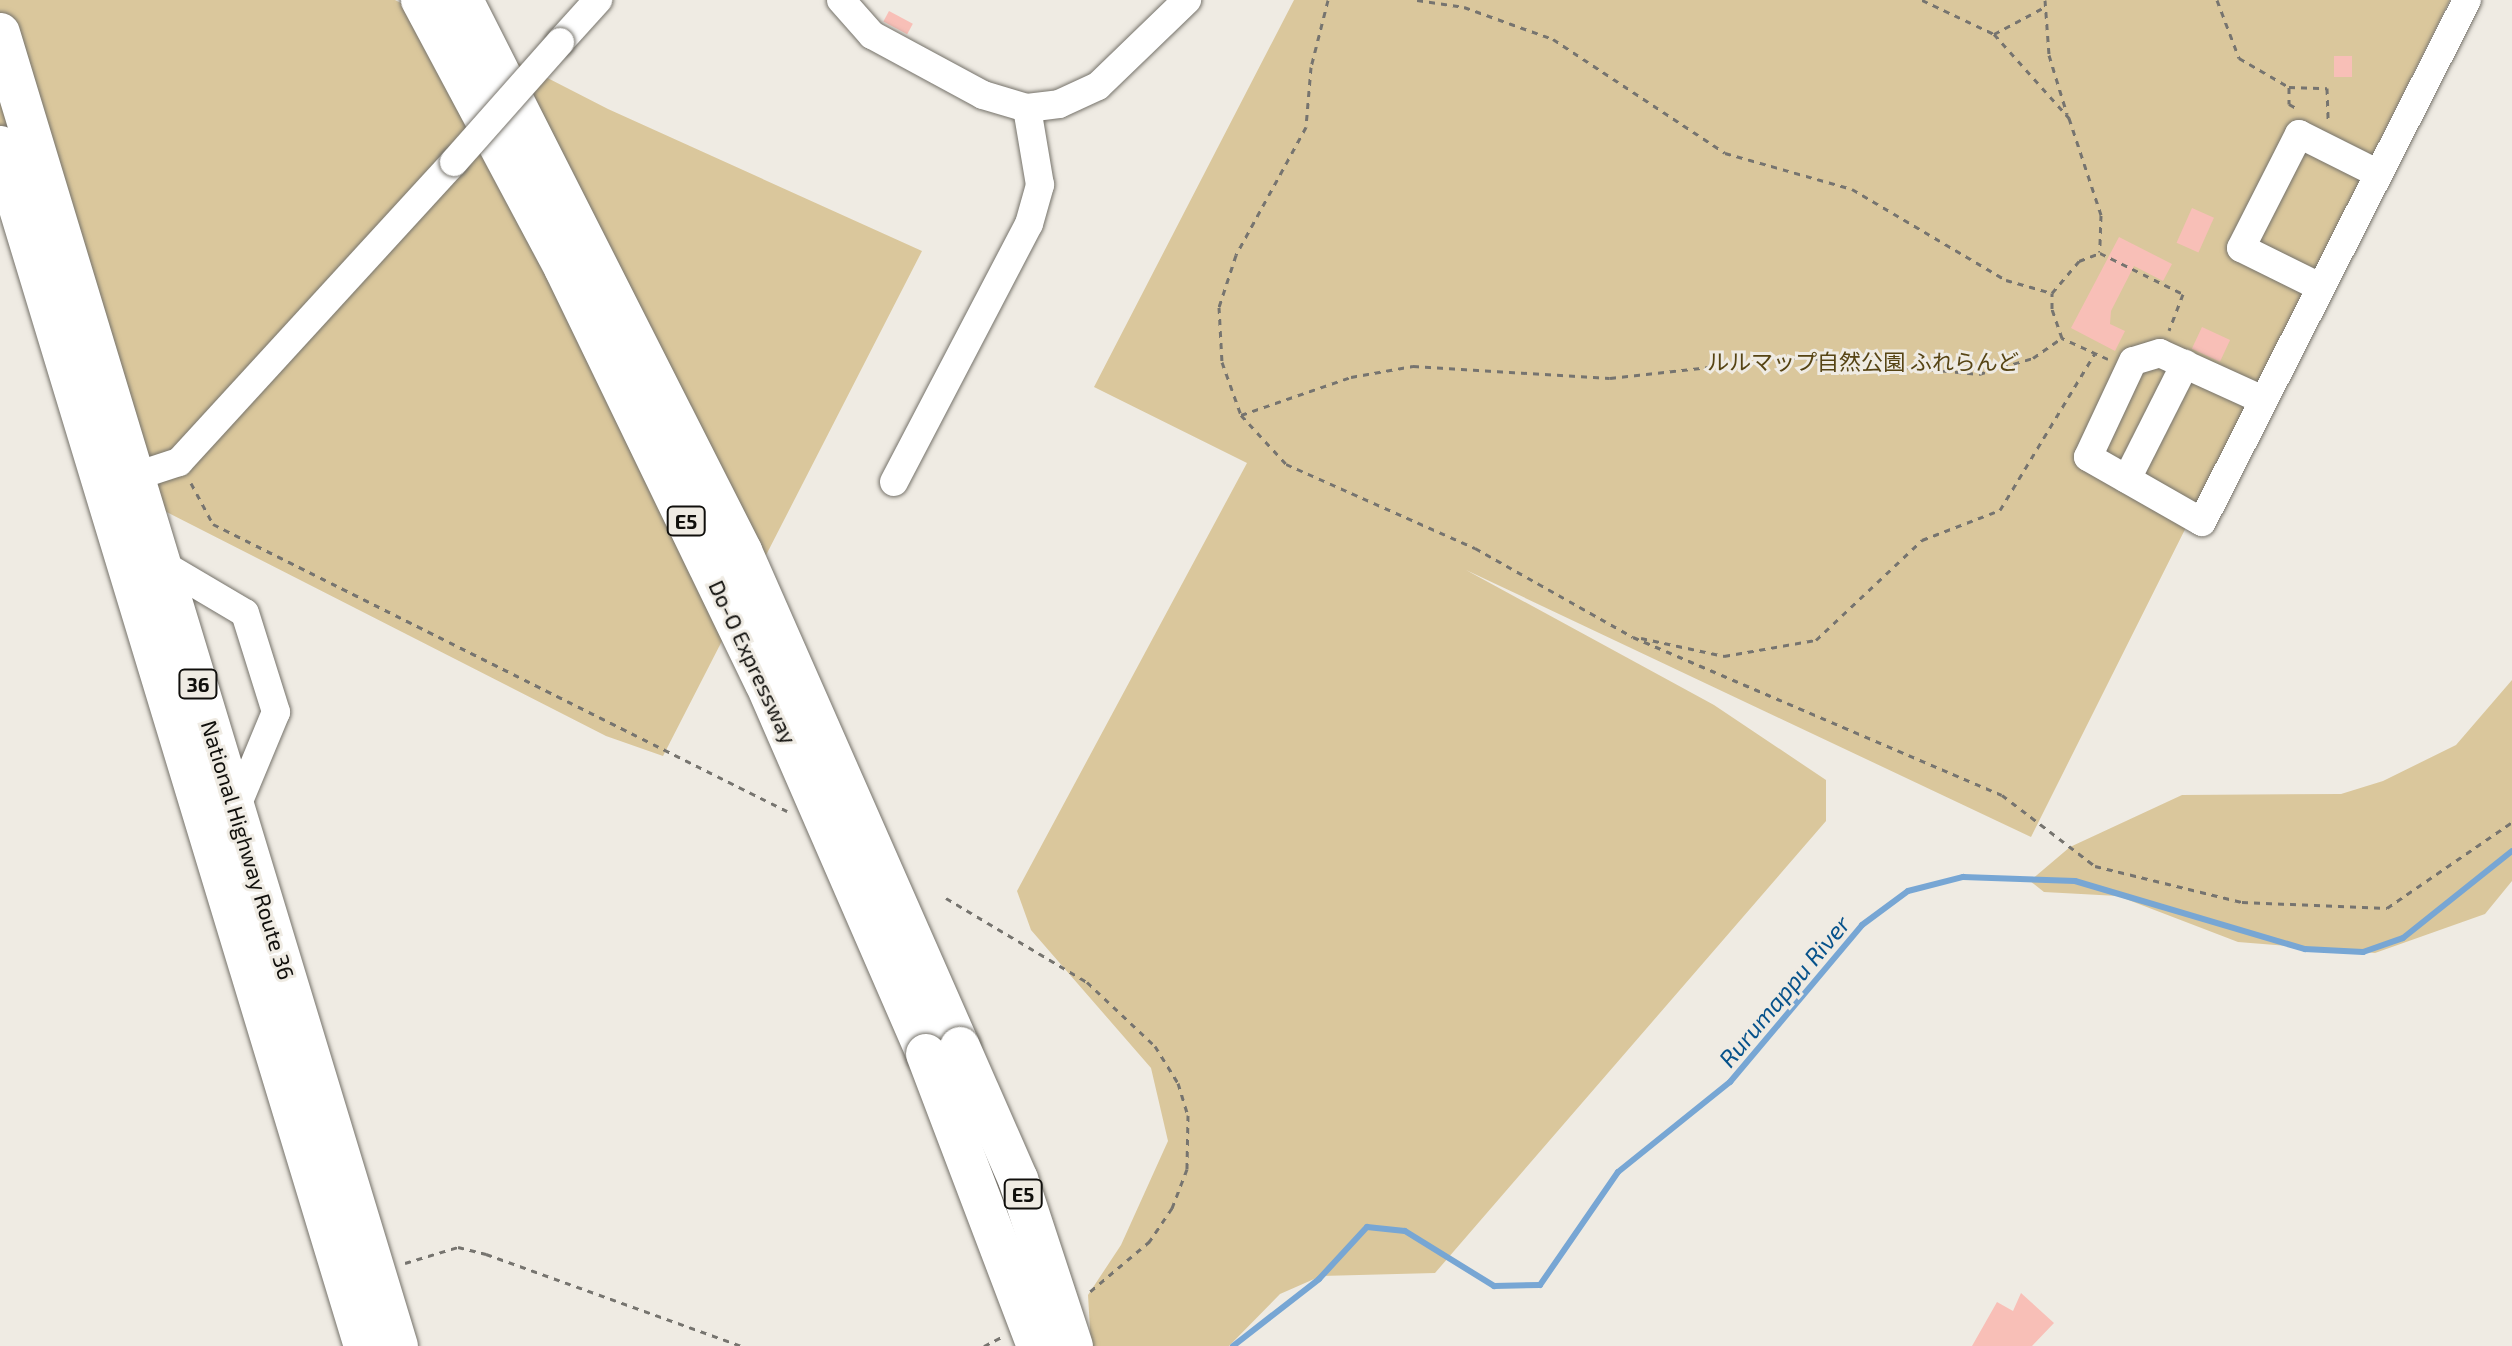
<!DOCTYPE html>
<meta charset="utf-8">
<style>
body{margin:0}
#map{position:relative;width:2512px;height:1346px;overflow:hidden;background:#efebe3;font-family:"Exo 2","Noto Sans JP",sans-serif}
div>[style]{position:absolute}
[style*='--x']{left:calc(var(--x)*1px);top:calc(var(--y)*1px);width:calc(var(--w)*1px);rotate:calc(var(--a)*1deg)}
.green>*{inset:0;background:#dac79c}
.stream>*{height:6px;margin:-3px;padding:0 3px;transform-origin:3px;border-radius:3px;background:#77a6d4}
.building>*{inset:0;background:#f8bfb7;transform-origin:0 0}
.path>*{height:3px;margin-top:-1.5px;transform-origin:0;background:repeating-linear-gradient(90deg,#76746f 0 6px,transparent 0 12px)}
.roads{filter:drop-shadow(0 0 2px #75726a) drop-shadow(0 0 2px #75726a)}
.minor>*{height:28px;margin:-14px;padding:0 14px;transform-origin:14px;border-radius:14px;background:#fff}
.highway>*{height:40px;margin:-20px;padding:0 20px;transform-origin:20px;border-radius:20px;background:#fff}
.bridges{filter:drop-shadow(0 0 2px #75726a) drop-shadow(0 0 2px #75726a)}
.minor-bridge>*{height:28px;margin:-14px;padding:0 14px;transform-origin:14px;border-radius:14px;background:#fff}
.highway-bridge>*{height:40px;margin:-20px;padding:0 20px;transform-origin:20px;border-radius:20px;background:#fff}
span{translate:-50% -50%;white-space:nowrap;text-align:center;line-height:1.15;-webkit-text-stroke:6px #efebe3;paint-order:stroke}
.shield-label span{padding:2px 6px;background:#efebe3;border:2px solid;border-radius:6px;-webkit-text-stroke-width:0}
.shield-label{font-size:20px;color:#100f0c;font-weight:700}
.park-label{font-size:22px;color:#564414}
.street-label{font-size:22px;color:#100f0c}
.water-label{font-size:24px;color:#06528b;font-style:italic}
</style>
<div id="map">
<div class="green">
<div style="clip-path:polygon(0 0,395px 0,608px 109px,922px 251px,663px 756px,606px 736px,92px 474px,0 176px)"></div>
<div style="clip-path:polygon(1294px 0,2450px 0,2031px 837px,1466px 570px,1714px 705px,1826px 780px,1826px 821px,1435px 1273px,1321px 1276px,1280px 1294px,1229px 1346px,1091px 1346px,1088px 1295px,1121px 1245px,1168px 1141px,1151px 1068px,1031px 930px,1017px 891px,1247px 463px,1094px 387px)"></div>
<div style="clip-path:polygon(2512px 680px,2512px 881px,2485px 914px,2375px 953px,2238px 942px,2118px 896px,2044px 892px,2030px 881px,2070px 847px,2182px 795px,2341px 794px,2383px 781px,2456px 745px)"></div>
</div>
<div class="stream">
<div style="--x:1233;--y:1346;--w:109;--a:-37.9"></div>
<div style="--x:1319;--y:1279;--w:71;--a:-47.3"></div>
<div style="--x:1367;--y:1227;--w:38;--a:6"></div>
<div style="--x:1405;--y:1231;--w:105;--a:31.7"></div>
<div style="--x:1494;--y:1286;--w:46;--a:-1.2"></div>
<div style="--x:1540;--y:1285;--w:137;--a:-55.4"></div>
<div style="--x:1618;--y:1172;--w:144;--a:-38.8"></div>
<div style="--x:1730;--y:1082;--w:205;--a:-49.9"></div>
<div style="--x:1862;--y:925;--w:57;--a:-36.5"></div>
<div style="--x:1908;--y:891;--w:57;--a:-14.3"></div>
<div style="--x:1963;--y:877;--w:112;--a:2"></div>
<div style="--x:2075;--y:881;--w:240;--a:16.5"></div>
<div style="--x:2305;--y:949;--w:58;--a:3"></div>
<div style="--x:2363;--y:952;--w:42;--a:-19.3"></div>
<div style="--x:2403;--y:938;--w:139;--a:-38.6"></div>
</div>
<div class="building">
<div style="left:889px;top:11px;width:27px;height:12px;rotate:28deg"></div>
<div style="left:2334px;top:56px;width:18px;height:21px"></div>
<div style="left:2192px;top:208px;width:24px;height:38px;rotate:24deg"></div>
<div style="clip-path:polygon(2119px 237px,2172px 264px,2163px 281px,2134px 266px,2111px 311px,2110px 324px,2125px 331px,2115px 351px,2071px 328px)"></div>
<div style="left:2202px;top:327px;width:31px;height:24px;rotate:25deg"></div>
<div style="clip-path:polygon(2021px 1293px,2054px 1323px,2032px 1346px,1972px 1346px,1997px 1302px,2013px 1311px)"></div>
</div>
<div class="path">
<div style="--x:1328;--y:0;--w:69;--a:104.2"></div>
<div style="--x:1311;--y:67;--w:60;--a:94.8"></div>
<div style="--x:1306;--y:127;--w:146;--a:118.7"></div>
<div style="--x:1236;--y:255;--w:55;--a:108.1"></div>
<div style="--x:1219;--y:307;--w:55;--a:86.9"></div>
<div style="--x:1222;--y:362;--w:56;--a:70.3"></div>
<div style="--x:1241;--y:415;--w:67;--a:47.4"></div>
<div style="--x:1286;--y:464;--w:207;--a:24"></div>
<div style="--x:1475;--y:548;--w:181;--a:29.4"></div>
<div style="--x:1633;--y:637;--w:401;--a:23.2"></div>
<div style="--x:2002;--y:795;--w:117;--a:37.4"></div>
<div style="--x:2095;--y:866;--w:151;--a:13.8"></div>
<div style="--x:2242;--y:902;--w:145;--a:2.4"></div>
<div style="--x:2387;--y:908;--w:152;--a:-34.5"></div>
<div style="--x:1417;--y:0;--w:48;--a:8.5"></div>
<div style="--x:1464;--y:7;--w:95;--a:19.8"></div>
<div style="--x:1553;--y:39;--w:206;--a:33.5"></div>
<div style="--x:1725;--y:153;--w:132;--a:15.8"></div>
<div style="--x:1852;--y:189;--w:179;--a:30.6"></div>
<div style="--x:2006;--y:280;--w:48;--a:15.8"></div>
<div style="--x:1922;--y:0;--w:80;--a:25.3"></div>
<div style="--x:1994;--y:34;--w:113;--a:48.2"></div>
<div style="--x:2069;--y:118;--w:102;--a:71.7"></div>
<div style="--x:2101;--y:215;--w:37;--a:92"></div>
<div style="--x:2045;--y:0;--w:55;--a:85.8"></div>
<div style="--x:2049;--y:55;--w:62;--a:73"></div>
<div style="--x:2217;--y:0;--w:62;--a:69.2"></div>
<div style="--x:2239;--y:58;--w:58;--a:30.1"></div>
<div style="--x:2289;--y:87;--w:38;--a:2"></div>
<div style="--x:2327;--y:88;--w:32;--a:88"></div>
<div style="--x:1994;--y:34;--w:55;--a:-28"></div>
<div style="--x:2289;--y:87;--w:17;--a:90"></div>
<div style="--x:2289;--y:104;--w:10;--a:29"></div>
<div style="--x:2108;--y:359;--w:51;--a:-155.5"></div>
<div style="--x:2062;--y:338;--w:31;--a:-109"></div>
<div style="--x:2052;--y:309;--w:16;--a:-90"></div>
<div style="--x:2052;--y:293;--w:42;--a:-49.8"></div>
<div style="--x:2079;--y:261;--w:22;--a:-21"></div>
<div style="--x:2100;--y:253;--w:93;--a:26.3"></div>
<div style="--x:2183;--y:294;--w:39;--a:111"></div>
<div style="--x:1241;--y:415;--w:116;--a:-19.1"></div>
<div style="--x:1351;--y:377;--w:63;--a:-10.1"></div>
<div style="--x:1413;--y:366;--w:197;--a:3.5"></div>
<div style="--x:1610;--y:378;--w:191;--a:-6.3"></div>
<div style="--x:1800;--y:357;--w:180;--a:5.4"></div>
<div style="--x:1979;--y:374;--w:56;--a:-16.5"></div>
<div style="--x:2033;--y:358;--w:35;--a:-35"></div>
<div style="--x:191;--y:483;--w:47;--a:61.8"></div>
<div style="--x:213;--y:524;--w:642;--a:26.57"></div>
<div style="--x:1641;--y:638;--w:85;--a:12.2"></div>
<div style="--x:1724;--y:656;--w:93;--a:-9.9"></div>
<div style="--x:1816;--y:640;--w:146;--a:-43.3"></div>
<div style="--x:1922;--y:540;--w:84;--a:-21"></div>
<div style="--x:2000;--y:510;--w:184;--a:-58.8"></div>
<div style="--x:946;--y:898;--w:164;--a:30.8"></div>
<div style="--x:1087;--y:982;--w:93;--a:43.3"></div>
<div style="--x:1155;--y:1046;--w:44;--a:58.1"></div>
<div style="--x:1178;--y:1083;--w:34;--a:73"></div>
<div style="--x:1188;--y:1115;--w:54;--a:91.1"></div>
<div style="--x:1187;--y:1169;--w:42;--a:111"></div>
<div style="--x:1172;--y:1208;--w:40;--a:124"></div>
<div style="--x:1150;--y:1241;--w:82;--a:139.9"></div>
<div style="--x:405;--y:1263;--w:55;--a:-16.8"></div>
<div style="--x:458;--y:1247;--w:29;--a:14"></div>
<div style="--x:486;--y:1254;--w:272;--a:19.8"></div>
<div style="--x:984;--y:1346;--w:20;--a:-27"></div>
</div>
<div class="roads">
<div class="minor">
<div style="--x:841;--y:0;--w:47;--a:48.5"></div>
<div style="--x:872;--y:35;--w:126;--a:28.4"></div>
<div style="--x:983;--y:95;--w:46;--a:16.5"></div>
<div style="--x:1027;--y:108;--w:32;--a:-7"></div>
<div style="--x:1059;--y:104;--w:43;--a:-24.8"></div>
<div style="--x:1098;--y:86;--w:124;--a:-44"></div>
<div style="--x:560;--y:42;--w:57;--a:-47.9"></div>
<div style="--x:2320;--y:287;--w:88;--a:-153.7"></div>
<div style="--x:2241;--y:248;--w:128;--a:-63"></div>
<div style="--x:2299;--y:134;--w:87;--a:26.6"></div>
<div style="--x:2263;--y:400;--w:113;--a:-155.5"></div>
<div style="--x:2160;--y:353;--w:28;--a:163"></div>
<div style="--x:2133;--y:361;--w:106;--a:115.1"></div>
<div style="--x:2088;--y:457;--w:131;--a:29.7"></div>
<div style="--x:2202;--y:522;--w:585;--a:-63.08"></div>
<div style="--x:2127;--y:479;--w:129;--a:-63.2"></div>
<div style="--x:118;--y:482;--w:64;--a:-18.2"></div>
<div style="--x:179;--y:462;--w:407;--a:-47.5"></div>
<div style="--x:894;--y:482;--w:291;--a:-62.4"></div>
<div style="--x:1029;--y:224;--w:41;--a:-74.2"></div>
<div style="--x:1040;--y:185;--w:78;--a:-99.6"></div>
<div style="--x:162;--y:564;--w:96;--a:30.6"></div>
<div style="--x:245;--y:613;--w:104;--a:72.6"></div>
<div style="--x:276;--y:712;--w:104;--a:112.6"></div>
</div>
<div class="highway">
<div style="--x:421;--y:0;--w:304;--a:61.9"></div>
<div style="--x:564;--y:268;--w:461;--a:64.2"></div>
<div style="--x:765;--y:683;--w:404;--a:66.5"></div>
<div style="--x:463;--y:0;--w:618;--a:63.14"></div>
<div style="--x:742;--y:551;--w:542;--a:66.27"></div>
<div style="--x:0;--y:33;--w:1372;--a:73.14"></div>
<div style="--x:0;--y:146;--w:1254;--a:73.13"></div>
</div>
</div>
<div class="bridges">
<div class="minor-bridge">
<div style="--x:454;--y:162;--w:160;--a:-48.5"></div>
</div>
<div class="highway-bridge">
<div style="--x:960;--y:1047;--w:144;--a:66.3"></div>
<div style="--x:1018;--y:1179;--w:176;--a:71.8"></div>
<div style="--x:926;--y:1054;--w:312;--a:69.2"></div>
</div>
</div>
<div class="shield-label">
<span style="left:686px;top:521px">E5</span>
<span style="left:198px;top:684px">36</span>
<span style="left:1023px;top:1194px">E5</span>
</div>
<div class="park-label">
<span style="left:1863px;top:362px">ルルマップ自然公園 ふれらんど</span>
</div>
<div class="street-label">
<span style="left:753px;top:662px;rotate:65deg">Do-O Expressway</span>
<span style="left:248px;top:850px;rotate:73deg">National Highway Route 36</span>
</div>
<div class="water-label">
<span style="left:1784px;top:991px;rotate:-50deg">Rurumappu River</span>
</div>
</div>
